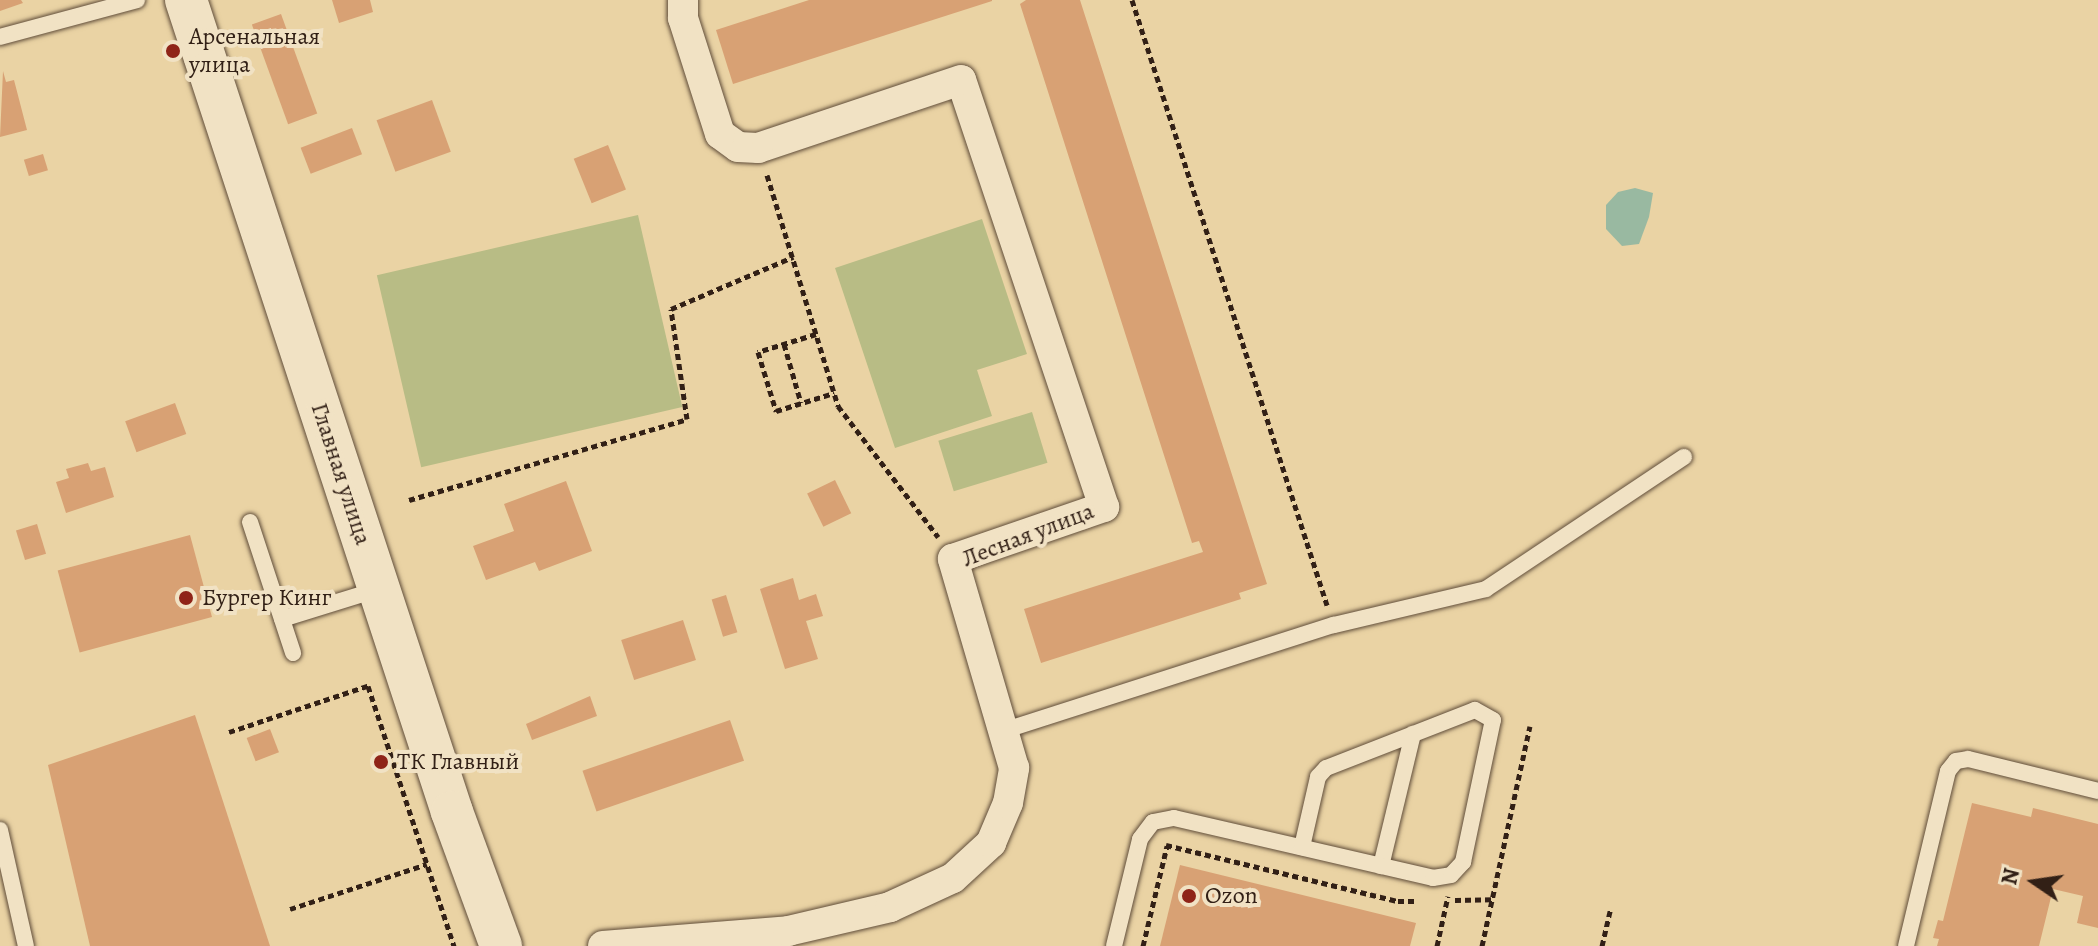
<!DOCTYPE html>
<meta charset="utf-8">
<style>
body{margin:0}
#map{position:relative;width:2098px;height:946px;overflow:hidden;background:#ead3a4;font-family:Alegreya,serif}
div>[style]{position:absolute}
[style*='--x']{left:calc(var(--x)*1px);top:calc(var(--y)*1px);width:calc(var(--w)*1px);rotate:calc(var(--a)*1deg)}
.green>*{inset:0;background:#b8bc85;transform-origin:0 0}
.water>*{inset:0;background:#99b9a1}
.building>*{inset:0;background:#d8a174;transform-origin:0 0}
.path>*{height:5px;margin-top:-2.5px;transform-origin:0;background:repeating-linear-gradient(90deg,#322016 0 6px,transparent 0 10px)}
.roads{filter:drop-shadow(0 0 2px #604d3a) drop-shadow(0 0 2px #604d3a)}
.lane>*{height:16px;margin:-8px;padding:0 8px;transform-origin:8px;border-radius:8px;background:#f1e2c4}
.street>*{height:30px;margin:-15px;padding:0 15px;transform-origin:15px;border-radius:15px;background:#f1e2c4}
.secondary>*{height:42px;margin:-21px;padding:0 21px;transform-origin:21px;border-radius:21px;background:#f1e2c4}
.dots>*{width:22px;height:22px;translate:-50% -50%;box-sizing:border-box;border:4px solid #f1e2c4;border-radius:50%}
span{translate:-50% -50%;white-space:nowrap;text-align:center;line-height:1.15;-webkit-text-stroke:8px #f1e2c4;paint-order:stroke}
.poi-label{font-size:24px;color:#322016}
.left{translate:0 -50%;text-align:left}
.street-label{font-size:24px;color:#322016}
.north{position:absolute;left:1994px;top:842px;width:80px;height:80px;-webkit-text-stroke:6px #f1e2c4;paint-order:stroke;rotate:283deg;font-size:22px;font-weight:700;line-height:32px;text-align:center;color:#322016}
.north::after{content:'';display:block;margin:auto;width:28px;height:36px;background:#322016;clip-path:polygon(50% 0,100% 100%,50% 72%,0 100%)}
</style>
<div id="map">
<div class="green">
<div style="left:638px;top:215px;width:197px;height:268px;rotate:77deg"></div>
<div style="clip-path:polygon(982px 219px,1027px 354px,977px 370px,992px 416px,895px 448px,835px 268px)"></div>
<div style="left:1032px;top:412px;width:53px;height:98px;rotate:73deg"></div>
</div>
<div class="water">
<div style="clip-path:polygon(1635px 188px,1653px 193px,1649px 217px,1639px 244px,1622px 246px,1606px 229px,1606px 205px,1618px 192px)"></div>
</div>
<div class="building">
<div style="clip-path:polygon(0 0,21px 0,23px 3px,0 11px)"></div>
<div style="clip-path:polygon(332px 0,370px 0,373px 12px,339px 23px)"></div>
<div style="clip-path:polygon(809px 0,992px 0,992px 1px,733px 84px,716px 30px)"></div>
<div style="clip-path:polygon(1026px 0,1080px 0,1267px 584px,1239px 593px,1241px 599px,1041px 663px,1024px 609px,1203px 552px,1199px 541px,1192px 543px,1020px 4px)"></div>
<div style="left:281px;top:14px;width:106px;height:31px;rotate:70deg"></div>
<div style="clip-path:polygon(3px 71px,6px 82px,14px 80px,27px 130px,0 137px)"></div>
<div style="left:432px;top:100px;width:55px;height:59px;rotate:70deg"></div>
<div style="left:352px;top:128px;width:28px;height:55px;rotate:69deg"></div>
<div style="left:608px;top:145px;width:48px;height:37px;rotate:68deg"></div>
<div style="left:43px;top:154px;width:17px;height:20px;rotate:73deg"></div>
<div style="left:175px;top:403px;width:33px;height:53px;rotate:70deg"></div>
<div style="clip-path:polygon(88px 463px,91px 471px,105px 467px,114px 497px,66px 513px,56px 482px,69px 478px,66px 469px)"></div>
<div style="left:835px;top:480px;width:37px;height:31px;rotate:64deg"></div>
<div style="clip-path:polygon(566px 481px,592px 551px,539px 571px,535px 562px,486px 580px,473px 546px,514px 531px,504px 504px)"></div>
<div style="left:37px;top:524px;width:31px;height:22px;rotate:73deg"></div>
<div style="left:190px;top:535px;width:85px;height:137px;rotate:75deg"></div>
<div style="clip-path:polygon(793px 578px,799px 600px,816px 594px,823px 616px,806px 621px,818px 659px,785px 669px,760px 589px)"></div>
<div style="left:726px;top:595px;width:39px;height:15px;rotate:73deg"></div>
<div style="left:683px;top:620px;width:42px;height:65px;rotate:72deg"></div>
<div style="clip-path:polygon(590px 696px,597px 716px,532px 740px,526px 724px)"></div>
<div style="clip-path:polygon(195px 715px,270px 946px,90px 946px,48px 765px)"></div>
<div style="left:730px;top:720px;width:43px;height:156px;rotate:71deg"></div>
<div style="left:270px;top:729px;width:25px;height:25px;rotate:69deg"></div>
<div style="clip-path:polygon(1972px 803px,2031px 817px,2033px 808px,2098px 824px,2098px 928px,2077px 923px,2083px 896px,2053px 889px,2039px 946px,1937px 946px,1939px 939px,1933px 938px,1938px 920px,1943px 921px)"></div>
<div style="clip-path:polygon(1180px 865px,1416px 923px,1410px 946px,1160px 946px)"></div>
</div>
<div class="path">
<div style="--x:1132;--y:0;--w:636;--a:72.14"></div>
<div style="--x:767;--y:175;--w:242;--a:72.9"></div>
<div style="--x:838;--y:406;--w:165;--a:52.6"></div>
<div style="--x:816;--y:334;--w:61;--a:162.8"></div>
<div style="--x:758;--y:352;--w:62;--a:73"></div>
<div style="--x:776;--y:411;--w:61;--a:-17.2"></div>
<div style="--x:784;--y:344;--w:61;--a:73.9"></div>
<div style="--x:409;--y:500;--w:290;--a:-16.2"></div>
<div style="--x:687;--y:419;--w:111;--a:-98.3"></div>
<div style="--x:671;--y:309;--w:133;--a:-23.1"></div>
<div style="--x:368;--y:686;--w:274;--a:71.7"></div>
<div style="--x:229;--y:732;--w:149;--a:-18.4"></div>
<div style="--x:1166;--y:845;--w:239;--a:13.6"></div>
<div style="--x:1398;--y:901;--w:19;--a:0"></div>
<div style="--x:1455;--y:900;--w:39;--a:-1"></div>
<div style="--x:290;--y:909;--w:144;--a:-18.2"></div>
<div style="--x:1143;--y:946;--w:103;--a:-76.5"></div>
<div style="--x:1437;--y:946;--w:51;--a:-77.6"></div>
<div style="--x:1482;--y:946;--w:225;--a:-77.7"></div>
<div style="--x:1602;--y:946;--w:39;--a:-77"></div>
</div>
<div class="roads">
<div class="lane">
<div style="--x:0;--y:37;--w:142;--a:-15.1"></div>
<div style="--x:250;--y:522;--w:138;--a:71.8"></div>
<div style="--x:282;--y:619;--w:102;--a:-17.2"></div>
<div style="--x:1006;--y:730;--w:344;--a:-17.8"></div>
<div style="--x:1334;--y:625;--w:156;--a:-13.3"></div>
<div style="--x:1486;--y:589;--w:238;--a:-33.7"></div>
<div style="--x:0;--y:830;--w:119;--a:77.4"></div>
<div style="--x:1381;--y:866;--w:136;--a:-76.4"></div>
<div style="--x:1114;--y:946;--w:110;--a:-76.3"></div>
<div style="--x:1140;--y:839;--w:21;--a:-53"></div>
<div style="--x:1153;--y:822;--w:21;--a:-11"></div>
<div style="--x:1174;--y:818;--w:266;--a:13"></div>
<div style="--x:1433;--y:878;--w:18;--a:-9"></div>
<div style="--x:1451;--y:875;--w:18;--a:-47"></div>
<div style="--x:1463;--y:862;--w:145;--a:-78.1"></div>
<div style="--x:1493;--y:720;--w:21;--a:-151"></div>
<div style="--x:1475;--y:710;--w:160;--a:158.7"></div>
<div style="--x:1326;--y:768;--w:12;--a:132"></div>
<div style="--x:1318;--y:777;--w:72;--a:102.9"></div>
<div style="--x:1906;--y:946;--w:180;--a:-76.5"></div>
<div style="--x:1948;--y:771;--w:13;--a:-51"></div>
<div style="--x:1956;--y:761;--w:12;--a:-9"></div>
<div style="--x:1968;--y:759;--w:134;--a:13.8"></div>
</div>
<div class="street">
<div style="--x:603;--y:946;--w:186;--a:-4.6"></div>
<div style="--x:788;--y:931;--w:105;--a:-13.2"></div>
<div style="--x:890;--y:907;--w:69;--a:-24.7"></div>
<div style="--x:953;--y:878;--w:52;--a:-42.6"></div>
<div style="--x:991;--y:843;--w:43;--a:-67"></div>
<div style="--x:1008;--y:803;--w:36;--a:-80"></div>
<div style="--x:1014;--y:768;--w:218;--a:-106.3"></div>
<div style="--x:953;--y:559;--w:160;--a:-19"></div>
<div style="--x:1104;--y:507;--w:450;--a:-108.5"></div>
<div style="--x:961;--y:80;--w:214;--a:161.5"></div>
<div style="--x:758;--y:148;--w:20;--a:-177"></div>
<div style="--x:738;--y:147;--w:22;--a:-144"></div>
<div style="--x:720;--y:134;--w:122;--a:-107.7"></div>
<div style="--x:683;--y:18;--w:18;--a:-90"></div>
</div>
<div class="secondary">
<div style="--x:186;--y:0;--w:854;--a:71.86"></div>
<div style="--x:452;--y:812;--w:143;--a:69.9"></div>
</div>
</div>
<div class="dots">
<div style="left:173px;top:51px;background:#8f2418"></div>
<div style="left:186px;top:598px;background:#8f2418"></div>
<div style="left:381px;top:762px;background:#8f2418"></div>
<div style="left:1189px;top:896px;background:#8f2418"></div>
</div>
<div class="poi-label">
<span class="left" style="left:189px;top:51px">Арсенальная<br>улица</span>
<span class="left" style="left:202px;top:598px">Бургер Кинг</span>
<span class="left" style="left:397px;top:762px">ТК Главный</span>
<span class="left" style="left:1205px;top:896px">Ozon</span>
</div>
<div class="street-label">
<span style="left:341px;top:474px;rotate:72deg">Главная улица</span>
<span style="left:1028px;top:535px;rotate:-21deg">Лесная улица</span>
</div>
<div class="north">N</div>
</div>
